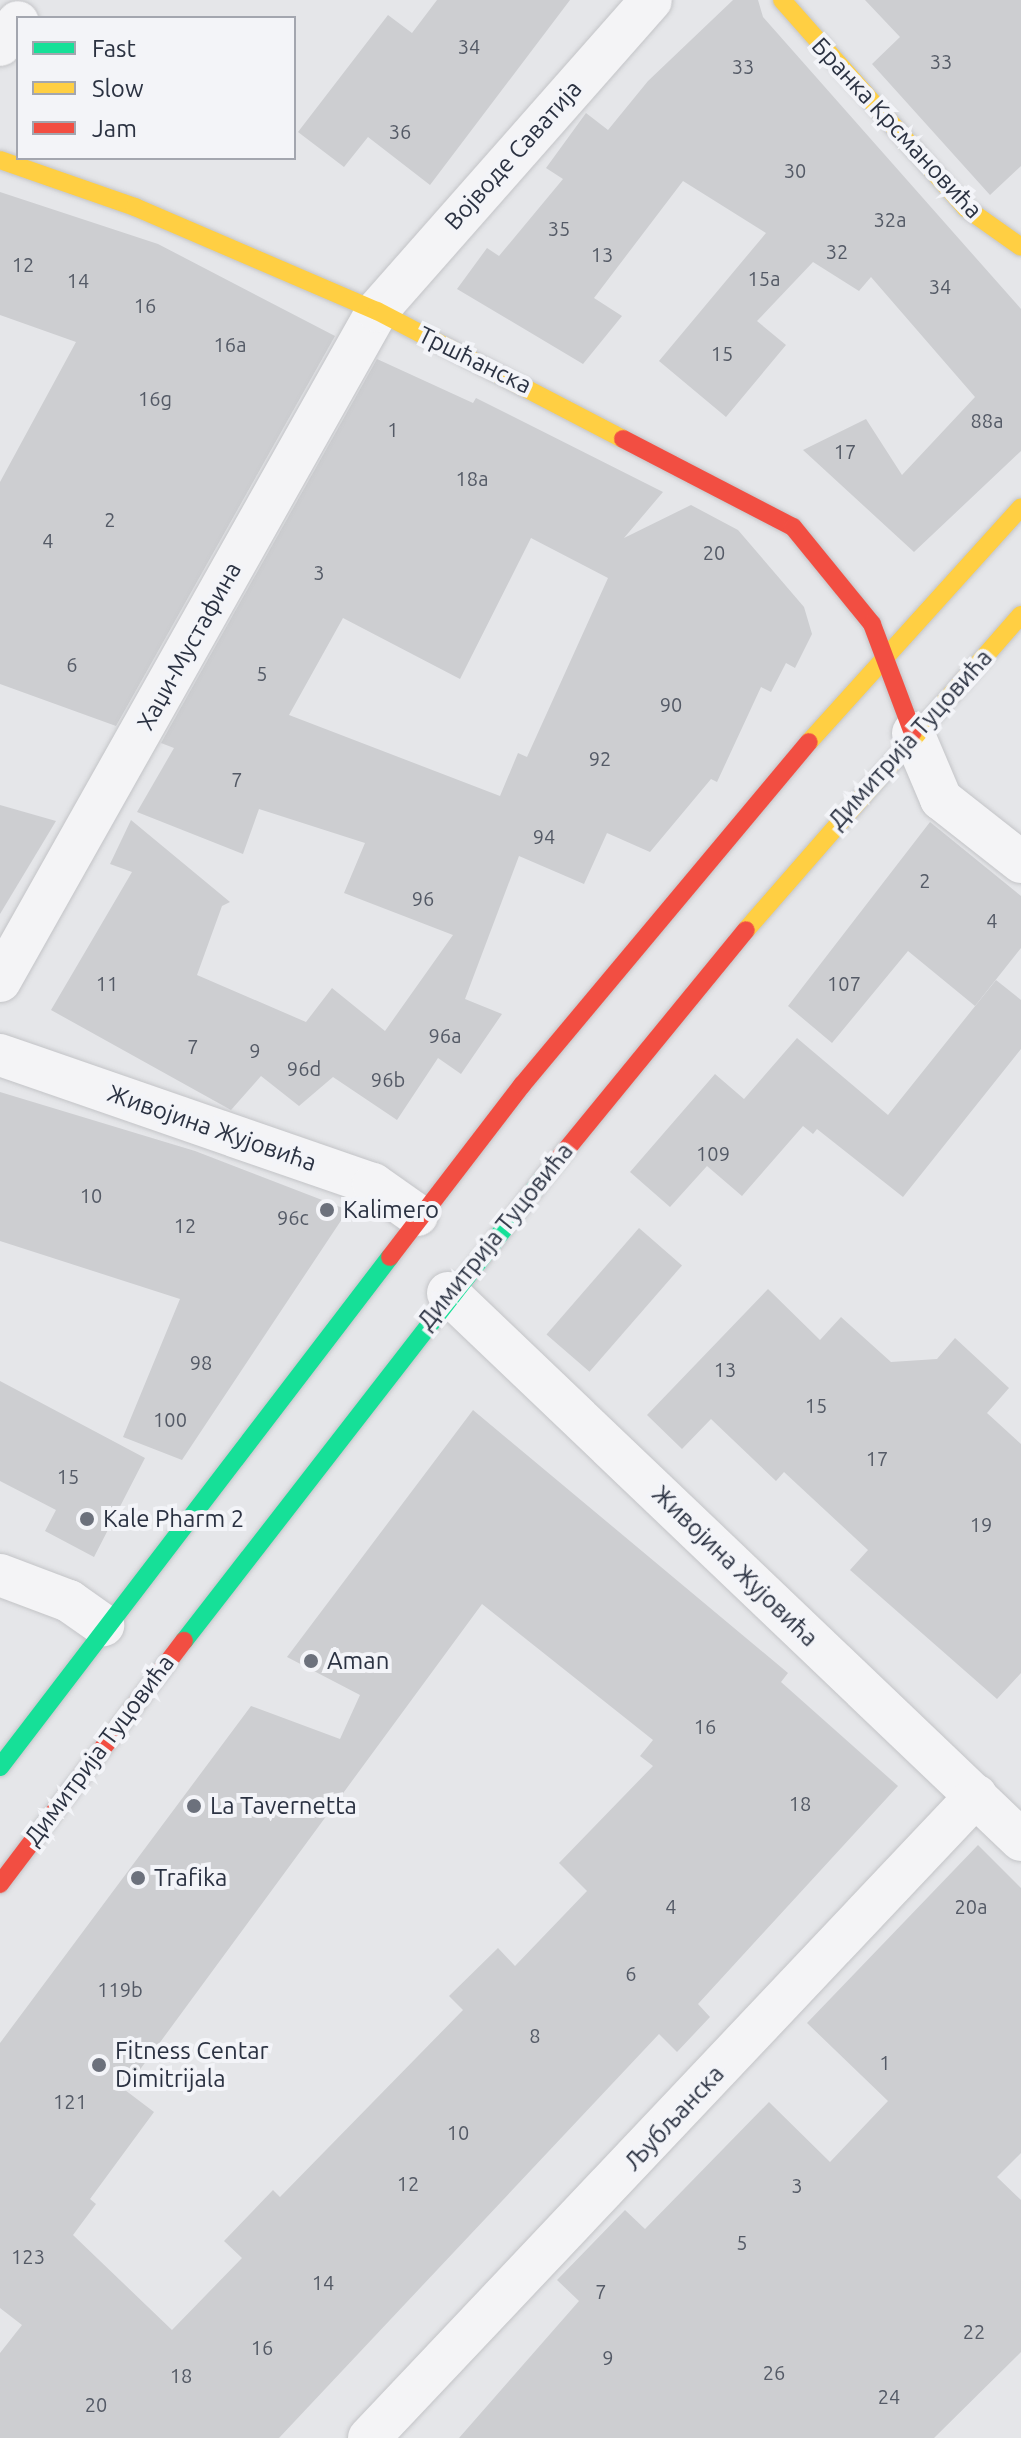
<!DOCTYPE html>
<meta charset="utf-8">
<style>
body{margin:0}
#map{position:relative;width:1021px;height:2438px;overflow:hidden;background:#e5e6e9;font-family:Ubuntu,sans-serif}
div>[style]{position:absolute}
[style*='--x']{left:calc(var(--x)*1px);top:calc(var(--y)*1px);width:calc(var(--w)*1px);rotate:calc(var(--a)*1deg)}
.building>*{inset:0;background:#cdced1;transform-origin:0 0}
.roads{filter:drop-shadow(0 0 2px #c3c4c7) drop-shadow(0 0 2px #c3c4c7)}
.street>*{height:42px;margin:-21px;padding:0 21px;transform-origin:21px;border-radius:21px;background:#f4f4f6}
.fast>*{height:18px;margin:-9px;padding:0 9px;transform-origin:9px;border-radius:9px;background:#16e098}
.slow>*{height:18px;margin:-9px;padding:0 9px;transform-origin:9px;border-radius:9px;background:#ffcf43}
.jam>*{height:18px;margin:-9px;padding:0 9px;transform-origin:9px;border-radius:9px;background:#f24e42}
.dots>*{width:22px;height:22px;translate:-50% -50%;box-sizing:border-box;border:4px solid #f3f4f8;border-radius:50%}
span{translate:-50% -50%;white-space:nowrap;text-align:center;line-height:1.15;-webkit-text-stroke:8px #f3f4f8;paint-order:stroke}
.number-label{font-size:20px;color:#545a66}
.number-label span{-webkit-text-stroke-width:0}
.street-label{font-size:24px;color:#2b3242}
.poi-label{font-size:24px;color:#2b3242}
.left{translate:0 -50%;text-align:left}
.legend{position:absolute;left:16px;top:16px;width:280px;height:144px;box-sizing:border-box;background:#f3f4f8;border:2px solid #a3a6af;margin:0;padding:10px 14px;list-style:none;font-size:24px;color:#2b3242}
.legend li{display:flex;align-items:center;gap:16px;height:40px}
.legend b{width:40px;border:2px solid #a3a6af}
</style>
<div id="map">
<div class="building">
<div style="clip-path:polygon(437px 0,570px 0,430px 185px,368px 137px,344px 167px,298px 132px,388px 15px,412px 33px)"></div>
<div style="clip-path:polygon(733px 0,758px 0,763px 17px,1021px 309px,1021px 451px,914px 552px,803px 450px,866px 419px,902px 475px,975px 397px,871px 277px,859px 291px,813px 262px,757px 321px,786px 345px,726px 417px,659px 361px,766px 233px,683px 181px,594px 298px,622px 316px,583px 364px,457px 289px,487px 248px,499px 256px,563px 179px,546px 168px,586px 113px,608px 130px,648px 81px)"></div>
<div style="clip-path:polygon(865px 0,1021px 0,1021px 166px,990px 195px,872px 64px,900px 37px)"></div>
<div style="clip-path:polygon(0 192px,158px 244px,335px 336px,116px 726px,0 684px,0 482px,76px 342px,0 315px)"></div>
<div style="clip-path:polygon(evenodd,377px 359px,473px 403px,476px 398px,663px 492px,624px 538px,691px 505px,738px 530px,804px 607px,812px 634px,795px 668px,786px 663px,771px 692px,761px 687px,717px 782px,711px 779px,650px 852px,607px 833px,584px 884px,519px 856px,465px 999px,502px 1014px,461px 1074px,438px 1058px,397px 1120px,333px 1077px,299px 1106px,261px 1076px,231px 1110px,51px 1010px,132px 872px,110px 864px,131px 820px,230px 902px,222px 906px,197px 975px,306px 1022px,332px 988px,385px 1031px,453px 935px,344px 893px,365px 843px,259px 809px,243px 854px,137px 812px,174px 748px,161px 743px,377px 359px,531px 538px,608px 578px,527px 757px,518px 753px,500px 796px,289px 715px,343px 618px,460px 679px,531px 538px)"></div>
<div style="clip-path:polygon(0 805px,56px 821px,0 914px)"></div>
<div style="clip-path:polygon(930px 822px,1021px 896px,1021px 948px,975px 1006px,908px 951px,832px 1043px,788px 1006px)"></div>
<div style="clip-path:polygon(996px 980px,1021px 1000px,1021px 1049px,903px 1197px,817px 1129px,813px 1134px,803px 1126px,742px 1196px,707px 1166px,670px 1207px,630px 1172px,715px 1074px,744px 1099px,797px 1038px,888px 1115px)"></div>
<div style="clip-path:polygon(0 1092px,195px 1151px,348px 1210px,182px 1460px,123px 1437px,180px 1299px,0 1241px)"></div>
<div style="left:639px;top:1228px;width:57px;height:141px;rotate:41deg"></div>
<div style="clip-path:polygon(768px 1289px,820px 1340px,841px 1317px,891px 1362px,937px 1359px,955px 1338px,1009px 1388px,987px 1413px,1021px 1444px,1021px 1673px,997px 1699px,850px 1570px,868px 1550px,784px 1472px,776px 1481px,711px 1419px,682px 1449px,647px 1415px)"></div>
<div style="clip-path:polygon(0 1381px,145px 1458px,94px 1557px,45px 1531px,56px 1510px,0 1481px)"></div>
<div style="clip-path:polygon(evenodd,473px 1410px,788px 1673px,781px 1682px,898px 1786px,698px 2004px,710px 2017px,677px 2052px,659px 2034px,279px 2438px,0 2438px,0 2353px,22px 2325px,0 2308px,0 2043px,251px 1706px,340px 1739px,360px 1695px,287px 1657px,473px 1410px,482px 1604px,653px 1740px,640px 1756px,653px 1766px,559px 1863px,587px 1891px,515px 1966px,498px 1948px,449px 1996px,463px 2010px,280px 2197px,273px 2190px,224px 2241px,242px 2258px,172px 2330px,73px 2235px,96px 2204px,90px 2199px,154px 2112px,125px 2090px,482px 1604px)"></div>
<div style="clip-path:polygon(978px 1845px,1021px 1888px,1021px 2153px,997px 2177px,1021px 2200px,1021px 2352px,934px 2438px,459px 2438px,579px 2301px,557px 2280px,625px 2210px,645px 2229px,769px 2102px,830px 2162px,888px 2101px,807px 2023px)"></div>
</div>
<div class="roads">
<div class="street">
<div style="--x:0;--y:45;--w:29;--a:-52"></div>
<div style="--x:913;--y:733;--w:72;--a:67"></div>
<div style="--x:941;--y:799;--w:102;--a:38.2"></div>
<div style="--x:0;--y:981;--w:769;--a:-60.63"></div>
<div style="--x:377;--y:311;--w:414;--a:-48.6"></div>
<div style="--x:0;--y:1055;--w:395;--a:19.1"></div>
<div style="--x:373;--y:1184;--w:54;--a:35.2"></div>
<div style="--x:448;--y:1293;--w:792;--a:43.67"></div>
<div style="--x:0;--y:1575;--w:74;--a:20.6"></div>
<div style="--x:69;--y:1601;--w:42;--a:35.2"></div>
<div style="--x:369;--y:2438;--w:884;--a:-46.61"></div>
</div>
<div class="fast">
<div style="--x:184;--y:1641;--w:600;--a:-52.18"></div>
<div style="--x:0;--y:1767;--w:642;--a:-52.59"></div>
</div>
<div class="slow">
<div style="--x:782;--y:0;--w:278;--a:48.5"></div>
<div style="--x:966;--y:208;--w:67;--a:35.3"></div>
<div style="--x:0;--y:160;--w:143;--a:19.2"></div>
<div style="--x:135;--y:207;--w:263;--a:23.3"></div>
<div style="--x:377;--y:311;--w:277;--a:27.5"></div>
<div style="--x:809;--y:742;--w:316;--a:-47.9"></div>
<div style="--x:746;--y:930;--w:418;--a:-48.9"></div>
</div>
<div class="jam">
<div style="--x:623;--y:439;--w:191;--a:27.4"></div>
<div style="--x:793;--y:527;--w:125;--a:50.8"></div>
<div style="--x:872;--y:624;--w:116;--a:69.4"></div>
<div style="--x:552;--y:1167;--w:306;--a:-50.7"></div>
<div style="--x:390;--y:1257;--w:217;--a:-52.5"></div>
<div style="--x:522;--y:1085;--w:447;--a:-50.1"></div>
<div style="--x:0;--y:1884;--w:305;--a:-52.9"></div>
</div>
</div>
<div class="dots">
<div style="left:327px;top:1210px;background:#6c717c"></div>
<div style="left:87px;top:1519px;background:#6c717c"></div>
<div style="left:311px;top:1661px;background:#6c717c"></div>
<div style="left:194px;top:1806px;background:#6c717c"></div>
<div style="left:138px;top:1878px;background:#6c717c"></div>
<div style="left:99px;top:2065px;background:#6c717c"></div>
</div>
<div class="number-label">
<span style="left:469px;top:46px">34</span>
<span style="left:941px;top:61px">33</span>
<span style="left:743px;top:66px">33</span>
<span style="left:400px;top:131px">36</span>
<span style="left:795px;top:170px">30</span>
<span style="left:890px;top:219px">32a</span>
<span style="left:559px;top:228px">35</span>
<span style="left:837px;top:251px">32</span>
<span style="left:602px;top:254px">13</span>
<span style="left:23px;top:264px">12</span>
<span style="left:764px;top:278px">15a</span>
<span style="left:78px;top:280px">14</span>
<span style="left:940px;top:286px">34</span>
<span style="left:145px;top:305px">16</span>
<span style="left:230px;top:344px">16a</span>
<span style="left:722px;top:353px">15</span>
<span style="left:155px;top:398px">16g</span>
<span style="left:987px;top:420px">88a</span>
<span style="left:393px;top:429px">1</span>
<span style="left:845px;top:451px">17</span>
<span style="left:472px;top:478px">18a</span>
<span style="left:110px;top:519px">2</span>
<span style="left:48px;top:540px">4</span>
<span style="left:714px;top:552px">20</span>
<span style="left:319px;top:572px">3</span>
<span style="left:72px;top:664px">6</span>
<span style="left:262px;top:673px">5</span>
<span style="left:671px;top:704px">90</span>
<span style="left:600px;top:758px">92</span>
<span style="left:237px;top:779px">7</span>
<span style="left:544px;top:836px">94</span>
<span style="left:925px;top:880px">2</span>
<span style="left:423px;top:898px">96</span>
<span style="left:992px;top:920px">4</span>
<span style="left:107px;top:983px">11</span>
<span style="left:844px;top:983px">107</span>
<span style="left:445px;top:1035px">96a</span>
<span style="left:193px;top:1046px">7</span>
<span style="left:255px;top:1050px">9</span>
<span style="left:304px;top:1068px">96d</span>
<span style="left:388px;top:1079px">96b</span>
<span style="left:713px;top:1153px">109</span>
<span style="left:91px;top:1195px">10</span>
<span style="left:293px;top:1217px">96c</span>
<span style="left:185px;top:1225px">12</span>
<span style="left:201px;top:1362px">98</span>
<span style="left:725px;top:1369px">13</span>
<span style="left:816px;top:1405px">15</span>
<span style="left:170px;top:1419px">100</span>
<span style="left:877px;top:1458px">17</span>
<span style="left:68px;top:1476px">15</span>
<span style="left:981px;top:1524px">19</span>
<span style="left:705px;top:1726px">16</span>
<span style="left:800px;top:1803px">18</span>
<span style="left:671px;top:1906px">4</span>
<span style="left:971px;top:1906px">20a</span>
<span style="left:631px;top:1973px">6</span>
<span style="left:120px;top:1989px">119b</span>
<span style="left:535px;top:2035px">8</span>
<span style="left:885px;top:2062px">1</span>
<span style="left:70px;top:2101px">121</span>
<span style="left:458px;top:2132px">10</span>
<span style="left:408px;top:2183px">12</span>
<span style="left:797px;top:2185px">3</span>
<span style="left:742px;top:2242px">5</span>
<span style="left:28px;top:2256px">123</span>
<span style="left:323px;top:2282px">14</span>
<span style="left:601px;top:2291px">7</span>
<span style="left:974px;top:2331px">22</span>
<span style="left:262px;top:2347px">16</span>
<span style="left:608px;top:2357px">9</span>
<span style="left:774px;top:2372px">26</span>
<span style="left:181px;top:2375px">18</span>
<span style="left:889px;top:2396px">24</span>
<span style="left:96px;top:2404px">20</span>
</div>
<div class="street-label">
<span style="left:897px;top:128px;rotate:47deg">Бранка Крсмановића</span>
<span style="left:513px;top:155px;rotate:-48deg">Војводе Саватија</span>
<span style="left:475px;top:360px;rotate:26deg">Тршћанска</span>
<span style="left:189px;top:646px;rotate:-61deg">Хаџи-Мустафина</span>
<span style="left:910px;top:739px;rotate:-48deg">Димитрија Туцовића</span>
<span style="left:212px;top:1128px;rotate:19deg">Живојина Жујовића</span>
<span style="left:495px;top:1236px;rotate:-51deg">Димитрија Туцовића</span>
<span style="left:735px;top:1566px;rotate:44deg">Живојина Жујовића</span>
<span style="left:99px;top:1750px;rotate:-53deg">Димитрија Туцовића</span>
<span style="left:674px;top:2118px;rotate:-47deg">Љубљанска</span>
</div>
<div class="poi-label">
<span class="left" style="left:343px;top:1210px">Kalimero</span>
<span class="left" style="left:103px;top:1519px">Kale Pharm 2</span>
<span class="left" style="left:327px;top:1661px">Aman</span>
<span class="left" style="left:210px;top:1806px">La Tavernetta</span>
<span class="left" style="left:154px;top:1878px">Trafika</span>
<span class="left" style="left:115px;top:2065px">Fitness Centar<br>Dimitrijala</span>
</div>
<ul class="legend">
<li><b style="height:10px;background:#16e098"></b>Fast</li>
<li><b style="height:10px;background:#ffcf43"></b>Slow</li>
<li><b style="height:10px;background:#f24e42"></b>Jam</li>
</ul>
</div>
